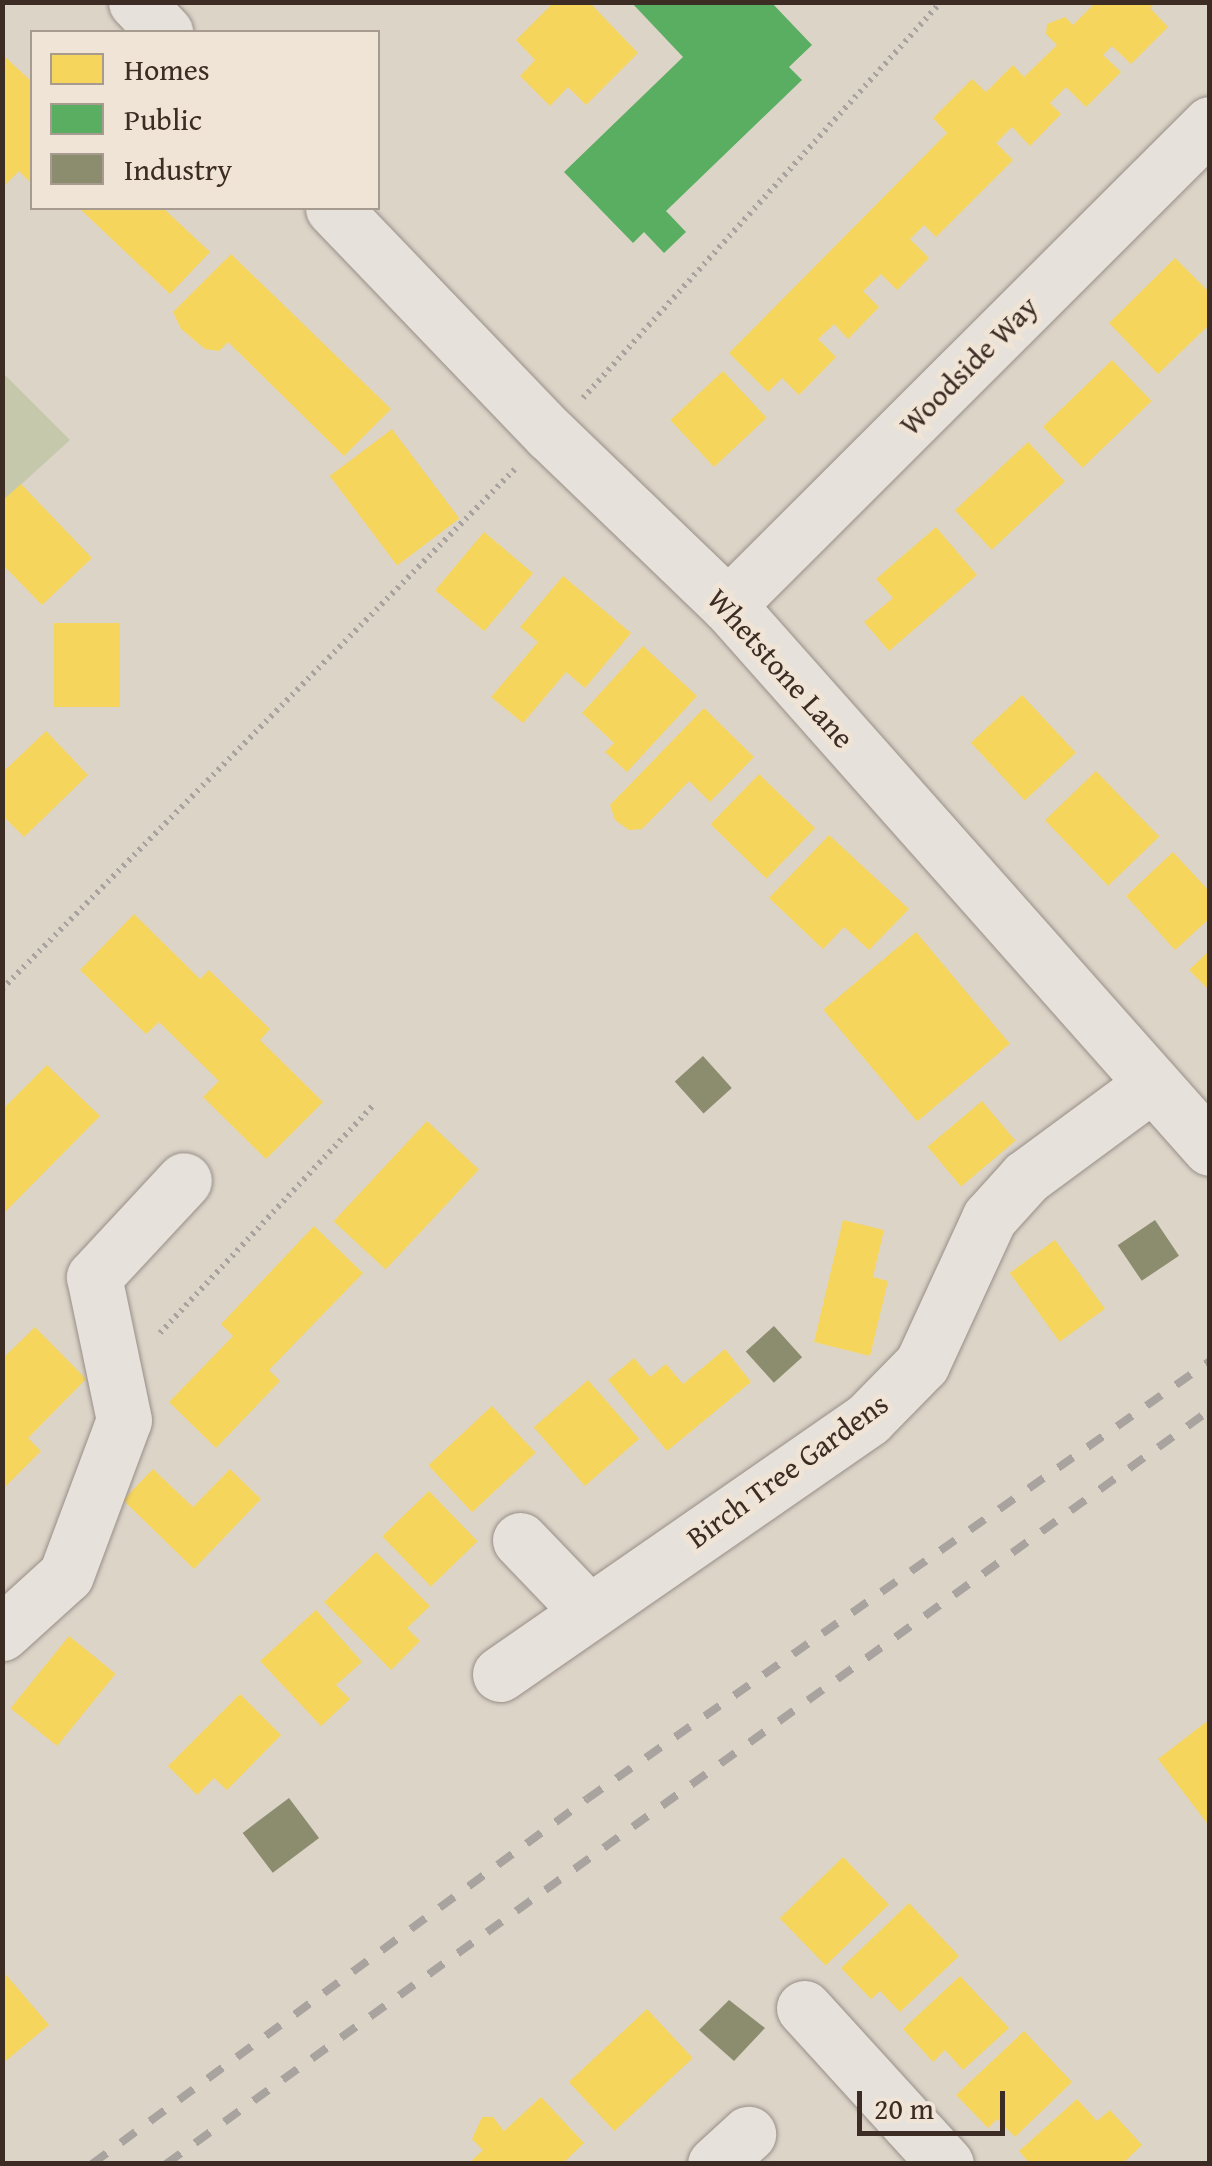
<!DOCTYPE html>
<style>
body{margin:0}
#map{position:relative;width:1212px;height:2166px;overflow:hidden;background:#ddd4c8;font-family:"Gentium Book Plus",serif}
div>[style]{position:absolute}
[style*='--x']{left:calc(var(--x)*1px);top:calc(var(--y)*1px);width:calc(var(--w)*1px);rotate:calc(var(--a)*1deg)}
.green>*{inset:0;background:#c5c8ab}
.homes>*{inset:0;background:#f6d55c;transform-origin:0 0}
.public>*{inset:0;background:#5aae61}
.industry>*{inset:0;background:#8c8c6e;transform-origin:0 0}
.path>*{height:6px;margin-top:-3px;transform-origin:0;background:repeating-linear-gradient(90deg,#a8a39e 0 2.5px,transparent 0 7.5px)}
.roads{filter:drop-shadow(0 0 2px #978f88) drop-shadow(0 0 2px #978f88)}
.minor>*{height:55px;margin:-27.5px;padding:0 27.5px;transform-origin:27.5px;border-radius:27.5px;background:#e6e1da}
.rail>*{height:8px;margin-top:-4px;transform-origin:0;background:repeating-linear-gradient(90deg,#a8a39e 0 18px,transparent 0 36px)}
span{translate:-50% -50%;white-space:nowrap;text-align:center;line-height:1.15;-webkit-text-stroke:10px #efe4d5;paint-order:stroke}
.street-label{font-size:30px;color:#3c2c23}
.frame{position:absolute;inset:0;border:5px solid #3c2c23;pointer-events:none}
.legend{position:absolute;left:30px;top:30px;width:350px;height:180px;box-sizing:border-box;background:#efe4d5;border:2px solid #a79a8e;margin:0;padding:12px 18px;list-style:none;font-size:30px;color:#3c2c23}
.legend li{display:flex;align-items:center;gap:20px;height:50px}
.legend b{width:50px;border:2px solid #a79a8e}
.scale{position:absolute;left:857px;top:2091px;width:148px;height:45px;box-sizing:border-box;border:5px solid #3c2c23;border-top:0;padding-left:12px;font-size:30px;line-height:35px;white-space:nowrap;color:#3c2c23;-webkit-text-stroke:8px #efe4d5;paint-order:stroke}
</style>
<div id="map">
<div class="green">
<div style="clip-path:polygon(3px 373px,70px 440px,3px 501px)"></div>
</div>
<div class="homes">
<div style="clip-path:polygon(554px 2px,589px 2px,638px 53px,586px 105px,568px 87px,550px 106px,520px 76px,535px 60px,516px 40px)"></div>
<div style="clip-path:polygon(1096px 2px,1156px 2px,1150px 8px,1168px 27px,1131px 64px,1112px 46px,1103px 55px,1121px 72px,1086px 107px,1066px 87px,1050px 103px,1061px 114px,1030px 146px,1012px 127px,996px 143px,1013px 160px,936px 237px,924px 225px,910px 239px,929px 258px,897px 290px,881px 274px,863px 291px,879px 307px,848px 339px,834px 324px,818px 339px,836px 357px,799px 395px,782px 378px,768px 392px,729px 353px,947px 133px,933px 118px,972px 79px,986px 92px,1013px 65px,1024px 77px,1057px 45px,1046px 34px,1047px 24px,1065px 17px,1073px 25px)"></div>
<div style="clip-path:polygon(2px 54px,32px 82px,32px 184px,19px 171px,2px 188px)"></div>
<div style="clip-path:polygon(79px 208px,163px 208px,210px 252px,170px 294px)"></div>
<div style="clip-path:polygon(231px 254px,391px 409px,344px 456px,228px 342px,219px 351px,205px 349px,181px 329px,173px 312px)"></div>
<div style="clip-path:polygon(1175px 258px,1210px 293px,1210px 324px,1158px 374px,1109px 323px)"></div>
<div style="left:1112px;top:360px;width:57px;height:96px;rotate:46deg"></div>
<div style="left:723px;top:371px;width:64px;height:72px;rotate:47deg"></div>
<div style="left:392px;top:429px;width:112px;height:78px;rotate:53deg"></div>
<div style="left:1028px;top:442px;width:54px;height:100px;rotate:47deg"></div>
<div style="clip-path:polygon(21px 484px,92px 558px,42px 605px,2px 564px,2px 501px)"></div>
<div style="clip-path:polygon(936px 527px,977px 575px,889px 651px,864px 622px,893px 598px,876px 579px)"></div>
<div style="left:484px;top:532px;width:64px;height:76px;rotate:40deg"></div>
<div style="clip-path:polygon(563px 576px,631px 633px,585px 688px,566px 672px,523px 723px,491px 697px,538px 642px,520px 627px)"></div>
<div style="left:54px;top:623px;width:66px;height:84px"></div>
<div style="clip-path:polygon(643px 646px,697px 696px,627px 772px,605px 752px,614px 743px,582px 713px)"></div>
<div style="left:1022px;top:695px;width:79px;height:70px;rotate:47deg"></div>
<div style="clip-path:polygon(704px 708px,754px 757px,710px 802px,689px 781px,642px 829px,629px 830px,615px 820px,610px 805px)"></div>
<div style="clip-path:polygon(46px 731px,88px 775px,24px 837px,2px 815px,2px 773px)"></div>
<div style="left:1096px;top:771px;width:91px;height:71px;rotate:46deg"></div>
<div style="left:759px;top:774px;width:78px;height:70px;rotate:44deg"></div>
<div style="clip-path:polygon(829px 835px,909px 909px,869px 950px,844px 927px,823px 949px,769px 898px)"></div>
<div style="clip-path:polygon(1173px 852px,1210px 892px,1210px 918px,1175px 950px,1126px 896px)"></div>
<div style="clip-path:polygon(134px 914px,200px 979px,209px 970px,270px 1029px,260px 1040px,323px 1102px,266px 1159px,203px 1097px,219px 1081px,159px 1022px,146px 1034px,80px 970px)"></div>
<div style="left:916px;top:932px;width:146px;height:121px;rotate:50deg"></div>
<div style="clip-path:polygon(1210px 950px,1210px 991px,1189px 970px)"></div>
<div style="clip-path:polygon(47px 1065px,100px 1116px,2px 1215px,2px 1110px)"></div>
<div style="left:982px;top:1101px;width:52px;height:71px;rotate:50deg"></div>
<div style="left:427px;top:1121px;width:71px;height:137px;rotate:43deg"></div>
<div style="clip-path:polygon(843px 1220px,884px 1230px,873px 1277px,888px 1281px,870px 1356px,814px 1342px)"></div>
<div style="clip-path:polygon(314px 1226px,363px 1273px,269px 1370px,280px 1381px,216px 1448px,169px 1402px,233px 1336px,221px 1324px)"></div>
<div style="left:1055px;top:1240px;width:85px;height:56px;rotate:54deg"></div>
<div style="clip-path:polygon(35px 1327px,86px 1379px,28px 1438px,41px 1451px,2px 1490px,2px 1359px)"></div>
<div style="clip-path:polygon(725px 1349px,751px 1382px,667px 1451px,608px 1380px,634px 1358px,650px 1377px,666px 1364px,683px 1384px)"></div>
<div style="left:588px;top:1380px;width:78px;height:72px;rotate:49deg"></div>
<div style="left:492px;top:1406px;width:64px;height:87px;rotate:47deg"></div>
<div style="clip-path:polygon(153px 1469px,193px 1507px,230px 1469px,261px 1499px,194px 1569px,123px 1500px)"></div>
<div style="left:429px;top:1491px;width:70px;height:65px;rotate:46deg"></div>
<div style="clip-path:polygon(376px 1552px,430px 1606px,407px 1628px,420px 1641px,391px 1670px,324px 1602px)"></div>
<div style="clip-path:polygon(316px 1610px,362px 1662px,336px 1685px,350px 1699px,321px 1726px,260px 1661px)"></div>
<div style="left:69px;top:1636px;width:60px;height:93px;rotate:39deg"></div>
<div style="clip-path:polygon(240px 1694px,281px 1735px,227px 1790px,214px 1778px,197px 1795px,168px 1766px)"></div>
<div style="clip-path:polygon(1206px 1722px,1210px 1727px,1210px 1827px,1158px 1759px)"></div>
<div style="left:843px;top:1857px;width:66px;height:88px;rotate:46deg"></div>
<div style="clip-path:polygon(909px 1903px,959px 1956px,900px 2012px,880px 1991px,871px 1999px,841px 1968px)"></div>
<div style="clip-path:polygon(2px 1970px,49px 2025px,2px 2064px)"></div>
<div style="clip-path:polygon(960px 1976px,1009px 2028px,963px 2070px,945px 2050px,933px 2062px,903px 2029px)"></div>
<div style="left:647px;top:2009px;width:67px;height:107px;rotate:47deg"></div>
<div style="clip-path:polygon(1024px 2031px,1072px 2082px,1015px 2137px,997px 2119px,988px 2128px,956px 2095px)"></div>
<div style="clip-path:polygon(541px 2097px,584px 2143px,562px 2164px,468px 2164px,483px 2150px,472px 2139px,482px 2117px,493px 2117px,504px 2131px)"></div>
<div style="clip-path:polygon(1077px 2099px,1097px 2121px,1110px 2110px,1142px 2145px,1122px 2164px,1030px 2164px,1019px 2151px)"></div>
</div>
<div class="public">
<div style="clip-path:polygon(631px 2px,771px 2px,812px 45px,789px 67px,802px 80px,666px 211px,686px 232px,664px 253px,644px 232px,633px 243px,564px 172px,683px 57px)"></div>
</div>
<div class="industry">
<div style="left:703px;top:1056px;width:43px;height:38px;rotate:48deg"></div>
<div style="left:1155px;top:1220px;width:43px;height:45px;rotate:56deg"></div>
<div style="left:774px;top:1326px;width:42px;height:38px;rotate:48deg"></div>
<div style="left:289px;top:1798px;width:50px;height:58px;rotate:53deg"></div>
<div style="clip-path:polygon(729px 2000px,765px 2028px,734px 2061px,699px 2030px)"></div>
</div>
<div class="path">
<div style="--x:583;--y:398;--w:534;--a:-47.89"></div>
<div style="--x:2;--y:989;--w:730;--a:-45.39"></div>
<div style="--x:160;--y:1333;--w:313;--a:-46.9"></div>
</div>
<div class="roads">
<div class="minor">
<div style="--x:136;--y:2;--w:42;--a:46"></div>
<div style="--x:333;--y:208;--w:313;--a:46.2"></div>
<div style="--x:550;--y:434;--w:247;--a:43.9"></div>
<div style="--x:728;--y:605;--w:726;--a:48.41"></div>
<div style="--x:728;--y:605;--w:681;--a:-44.94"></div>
<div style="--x:520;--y:1540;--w:98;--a:46.2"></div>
<div style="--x:2;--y:1633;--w:86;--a:-42.2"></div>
<div style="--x:66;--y:1575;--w:165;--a:-69.5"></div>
<div style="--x:124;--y:1420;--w:146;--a:-101.8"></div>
<div style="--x:94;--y:1277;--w:132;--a:-47.1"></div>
<div style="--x:500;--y:1674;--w:448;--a:-34.7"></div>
<div style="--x:868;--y:1419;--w:77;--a:-45.5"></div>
<div style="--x:922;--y:1364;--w:161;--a:-65.3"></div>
<div style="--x:989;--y:1218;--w:55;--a:-47.9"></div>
<div style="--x:1026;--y:1177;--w:157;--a:-36.4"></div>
<div style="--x:804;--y:2008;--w:211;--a:47.7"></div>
<div style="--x:715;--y:2164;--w:45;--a:-42.3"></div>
</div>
</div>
<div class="rail">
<div style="--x:92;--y:2164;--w:615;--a:-36.4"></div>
<div style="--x:587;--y:1799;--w:762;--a:-35.11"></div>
<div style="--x:166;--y:2164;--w:1288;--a:-35.84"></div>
</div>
<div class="street-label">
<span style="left:968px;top:365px;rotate:-45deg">Woodside Way</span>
<span style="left:781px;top:668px;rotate:48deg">Whetstone Lane</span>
<span style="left:787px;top:1470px;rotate:-36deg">Birch Tree Gardens</span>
</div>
<div class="frame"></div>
<ul class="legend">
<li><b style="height:28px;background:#f6d55c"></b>Homes</li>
<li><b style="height:28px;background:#5aae61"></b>Public</li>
<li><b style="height:28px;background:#8c8c6e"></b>Industry</li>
</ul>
<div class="scale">20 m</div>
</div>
